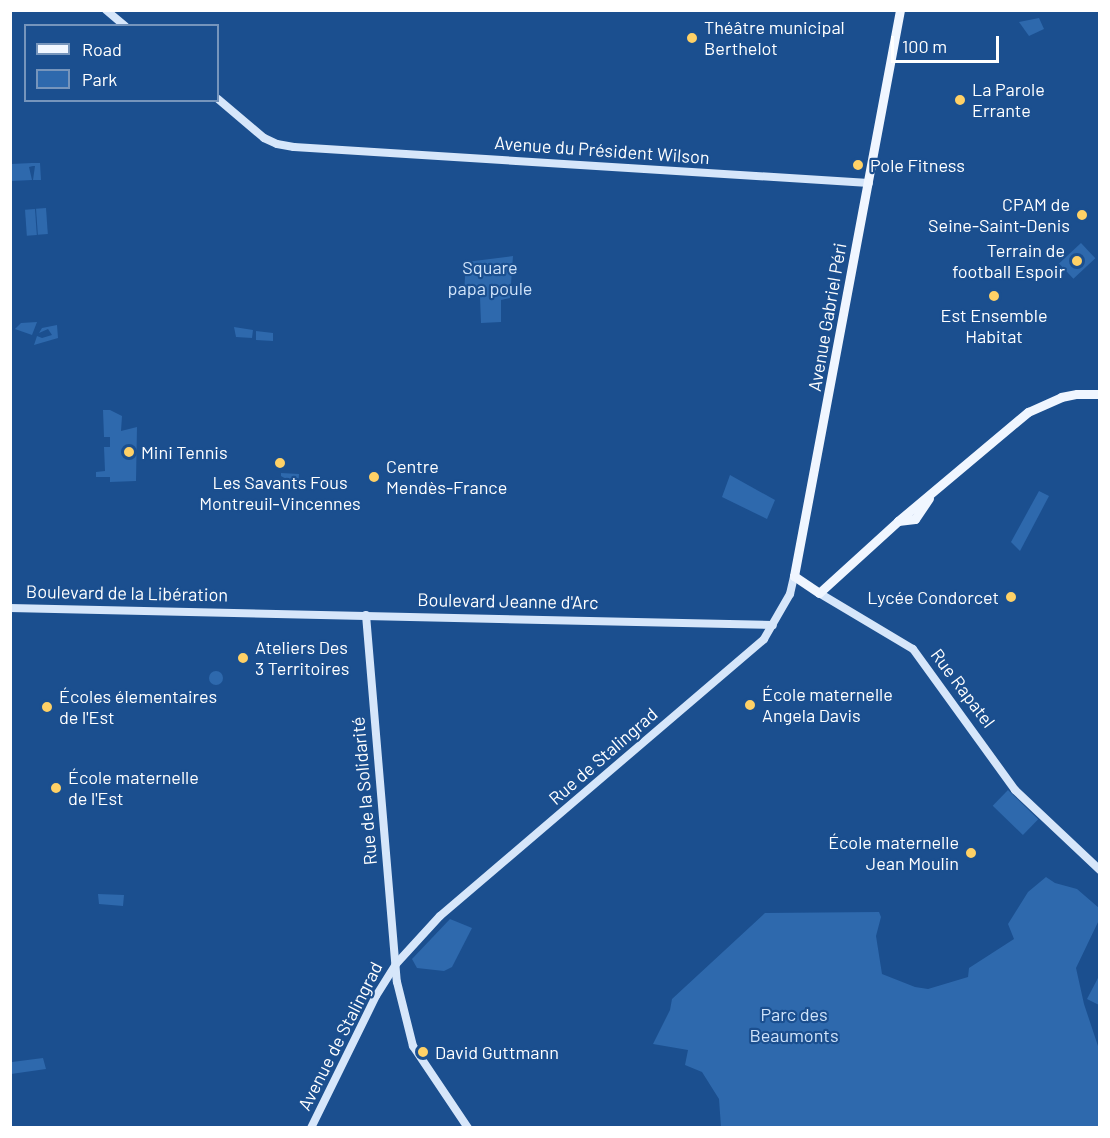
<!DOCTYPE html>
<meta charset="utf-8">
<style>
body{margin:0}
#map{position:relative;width:1110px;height:1138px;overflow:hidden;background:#1b4f8f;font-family:Barlow,sans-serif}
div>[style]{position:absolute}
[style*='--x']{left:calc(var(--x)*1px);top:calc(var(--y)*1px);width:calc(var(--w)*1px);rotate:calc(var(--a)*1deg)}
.green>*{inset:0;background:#2e69ad;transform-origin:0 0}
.round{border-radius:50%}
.secondary>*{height:8px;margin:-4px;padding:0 4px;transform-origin:4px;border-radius:4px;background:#d6e6fa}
.primary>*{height:9px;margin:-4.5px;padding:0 4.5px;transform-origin:4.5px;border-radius:4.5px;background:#f0f6ff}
.dots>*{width:16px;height:16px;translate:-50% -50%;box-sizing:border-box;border:3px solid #1b4f8f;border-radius:50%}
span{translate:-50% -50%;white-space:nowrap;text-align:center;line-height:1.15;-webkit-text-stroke:4.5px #1b4f8f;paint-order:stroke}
.poi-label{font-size:18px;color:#fff}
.left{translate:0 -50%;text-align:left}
.right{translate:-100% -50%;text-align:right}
.street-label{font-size:18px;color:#fff}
.park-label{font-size:18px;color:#cfe3fa}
.frame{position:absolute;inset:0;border:12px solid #fff;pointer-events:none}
.legend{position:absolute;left:24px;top:24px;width:195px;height:78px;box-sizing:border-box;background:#1b4f8f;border:2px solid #7695bc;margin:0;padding:8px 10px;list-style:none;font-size:18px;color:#fff}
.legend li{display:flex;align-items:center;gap:12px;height:30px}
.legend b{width:30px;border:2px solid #7695bc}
.scale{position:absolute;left:891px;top:36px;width:108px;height:27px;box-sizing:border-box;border:3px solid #fff;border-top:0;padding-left:8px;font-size:18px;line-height:21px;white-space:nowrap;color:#fff;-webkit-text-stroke:4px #1b4f8f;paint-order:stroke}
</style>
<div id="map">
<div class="green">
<div style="clip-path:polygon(1039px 18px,1044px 29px,1029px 36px,1019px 22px)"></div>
<div style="clip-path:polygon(32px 163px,40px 163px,41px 180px,33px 180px,35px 166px,33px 166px,29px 167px,32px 180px,11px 181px,11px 164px)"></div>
<div style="left:46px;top:208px;width:26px;height:10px;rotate:86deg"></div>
<div style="left:35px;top:209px;width:26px;height:10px;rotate:86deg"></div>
<div style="left:1081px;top:243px;width:21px;height:30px;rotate:47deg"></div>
<div style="clip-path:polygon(513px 256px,510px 298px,501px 300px,501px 322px,481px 323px,480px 297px,464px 293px,466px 262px)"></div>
<div style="clip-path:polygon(37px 322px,32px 335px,15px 329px,21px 323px)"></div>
<div style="clip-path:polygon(57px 325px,58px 338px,34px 345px,37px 336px,42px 338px,52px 335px,48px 329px,39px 333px,42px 328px)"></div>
<div style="clip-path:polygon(234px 327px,253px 330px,252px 338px,236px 337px)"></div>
<div style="clip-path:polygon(256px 331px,273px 333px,273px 341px,256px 340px)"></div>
<div style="clip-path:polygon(103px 410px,110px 410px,122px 416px,121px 431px,137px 427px,136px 481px,110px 482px,110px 477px,96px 477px,96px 472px,105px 471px,104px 447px,110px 447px,110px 437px,104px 437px)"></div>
<div style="clip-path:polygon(281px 473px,299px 474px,298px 487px,281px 476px)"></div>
<div style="clip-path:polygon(730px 475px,775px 500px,767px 519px,722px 497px)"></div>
<div style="clip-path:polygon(1039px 491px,1049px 496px,1020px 551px,1011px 542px)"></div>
<div class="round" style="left:209px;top:671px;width:14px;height:14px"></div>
<div style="left:1008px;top:790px;width:42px;height:22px;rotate:44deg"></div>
<div style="clip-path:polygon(1046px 877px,1055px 883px,1077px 889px,1099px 908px,1099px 920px,1076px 968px,1084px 1004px,1099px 1049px,1099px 1127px,721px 1127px,719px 1099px,702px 1072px,685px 1065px,688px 1050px,653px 1044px,670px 1010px,672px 999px,765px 913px,879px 912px,881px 917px,876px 936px,882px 974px,915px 987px,928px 989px,968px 977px,969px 968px,1014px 939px,1008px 924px,1028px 892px)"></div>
<div style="clip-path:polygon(98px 894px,124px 895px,123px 906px,99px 904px)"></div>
<div style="clip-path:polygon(450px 919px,472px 928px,452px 967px,444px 971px,417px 968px,412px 959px)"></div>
<div style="clip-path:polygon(1099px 976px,1099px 1005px,1087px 999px)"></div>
<div style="clip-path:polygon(10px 1055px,12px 1062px,43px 1058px,46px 1069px,11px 1074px)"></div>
</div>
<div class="secondary">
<div style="--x:106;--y:10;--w:25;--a:40"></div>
<div style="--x:218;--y:99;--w:60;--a:40.3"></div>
<div style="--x:264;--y:138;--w:14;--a:25"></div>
<div style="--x:277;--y:144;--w:17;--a:10"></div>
<div style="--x:294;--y:147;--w:576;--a:3.58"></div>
<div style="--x:819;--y:593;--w:109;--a:30.8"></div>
<div style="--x:913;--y:649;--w:174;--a:54.1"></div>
<div style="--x:1015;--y:790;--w:117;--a:43.3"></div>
<div style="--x:10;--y:608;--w:763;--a:1.28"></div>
<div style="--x:366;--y:615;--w:368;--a:85.2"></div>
<div style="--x:397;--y:982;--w:66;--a:76"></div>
<div style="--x:413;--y:1046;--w:99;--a:56.1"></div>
<div style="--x:311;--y:1128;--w:147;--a:-63.8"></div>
<div style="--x:376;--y:996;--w:38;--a:-58"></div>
<div style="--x:396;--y:964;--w:65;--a:-47.5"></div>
<div style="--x:440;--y:916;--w:426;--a:-40.5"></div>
<div style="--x:764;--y:639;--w:52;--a:-60"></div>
<div style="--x:790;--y:594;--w:18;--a:-77"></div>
</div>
<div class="primary">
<div style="--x:900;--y:10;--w:576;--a:100.61"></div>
<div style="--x:794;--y:576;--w:30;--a:34"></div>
<div style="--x:819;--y:593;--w:107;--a:-42.3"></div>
<div style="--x:898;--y:521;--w:170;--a:-40"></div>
<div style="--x:1028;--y:412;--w:36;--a:-24"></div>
<div style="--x:1061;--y:397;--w:16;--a:-11"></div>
<div style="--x:1077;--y:394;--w:23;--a:0"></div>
<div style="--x:898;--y:521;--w:17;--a:-7"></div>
<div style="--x:915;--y:519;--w:25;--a:-56"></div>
</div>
<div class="dots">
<div style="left:692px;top:38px;background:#ffd166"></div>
<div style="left:960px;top:100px;background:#ffd166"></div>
<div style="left:858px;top:165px;background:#ffd166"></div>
<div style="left:1082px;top:215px;background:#ffd166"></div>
<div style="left:1077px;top:261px;background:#ffd166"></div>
<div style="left:994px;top:296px;background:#ffd166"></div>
<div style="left:129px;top:452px;background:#ffd166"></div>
<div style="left:280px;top:463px;background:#ffd166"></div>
<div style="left:374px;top:477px;background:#ffd166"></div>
<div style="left:1011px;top:597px;background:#ffd166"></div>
<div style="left:243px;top:658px;background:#ffd166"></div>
<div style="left:750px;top:705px;background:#ffd166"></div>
<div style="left:47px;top:707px;background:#ffd166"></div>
<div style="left:56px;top:788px;background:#ffd166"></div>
<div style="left:971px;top:853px;background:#ffd166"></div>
<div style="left:423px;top:1052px;background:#ffd166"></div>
</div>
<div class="poi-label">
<span class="left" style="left:704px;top:38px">Théâtre municipal<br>Berthelot</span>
<span class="left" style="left:972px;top:100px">La Parole<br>Errante</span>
<span class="left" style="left:870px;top:165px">Pole Fitness</span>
<span class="right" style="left:1070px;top:215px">CPAM de<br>Seine-Saint-Denis</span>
<span class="right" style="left:1065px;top:261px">Terrain de<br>football Espoir</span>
<span style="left:994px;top:326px">Est Ensemble<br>Habitat</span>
<span class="left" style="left:141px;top:452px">Mini Tennis</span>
<span class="left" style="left:386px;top:477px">Centre<br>Mendès-France</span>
<span style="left:280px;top:493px">Les Savants Fous<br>Montreuil-Vincennes</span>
<span class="right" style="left:999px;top:597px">Lycée Condorcet</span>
<span class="left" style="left:255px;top:658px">Ateliers Des<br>3 Territoires</span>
<span class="left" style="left:762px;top:705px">École maternelle<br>Angela Davis</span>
<span class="left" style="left:59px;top:707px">Écoles élementaires<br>de l'Est</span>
<span class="left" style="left:68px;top:788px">École maternelle<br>de l'Est</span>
<span class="right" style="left:959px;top:853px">École maternelle<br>Jean Moulin</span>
<span class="left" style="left:435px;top:1052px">David Guttmann</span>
</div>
<div class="street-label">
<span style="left:602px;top:150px;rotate:4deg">Avenue du Président Wilson</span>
<span style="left:827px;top:317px;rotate:-80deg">Avenue Gabriel Péri</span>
<span style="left:127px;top:593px;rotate:1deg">Boulevard de la Libération</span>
<span style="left:508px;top:601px;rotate:1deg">Boulevard Jeanne d'Arc</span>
<span style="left:963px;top:688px;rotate:53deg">Rue Rapatel</span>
<span style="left:603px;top:756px;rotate:-41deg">Rue de Stalingrad</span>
<span style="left:364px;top:791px;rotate:-95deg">Rue de la Solidarité</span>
<span style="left:340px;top:1036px;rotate:-63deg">Avenue de Stalingrad</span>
</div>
<div class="park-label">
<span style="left:490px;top:278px">Square<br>papa poule</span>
<span style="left:794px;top:1025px">Parc des<br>Beaumonts</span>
</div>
<div class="frame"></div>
<ul class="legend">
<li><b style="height:8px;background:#f0f6ff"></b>Road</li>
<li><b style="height:16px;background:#2e69ad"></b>Park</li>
</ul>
<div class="scale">100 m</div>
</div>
